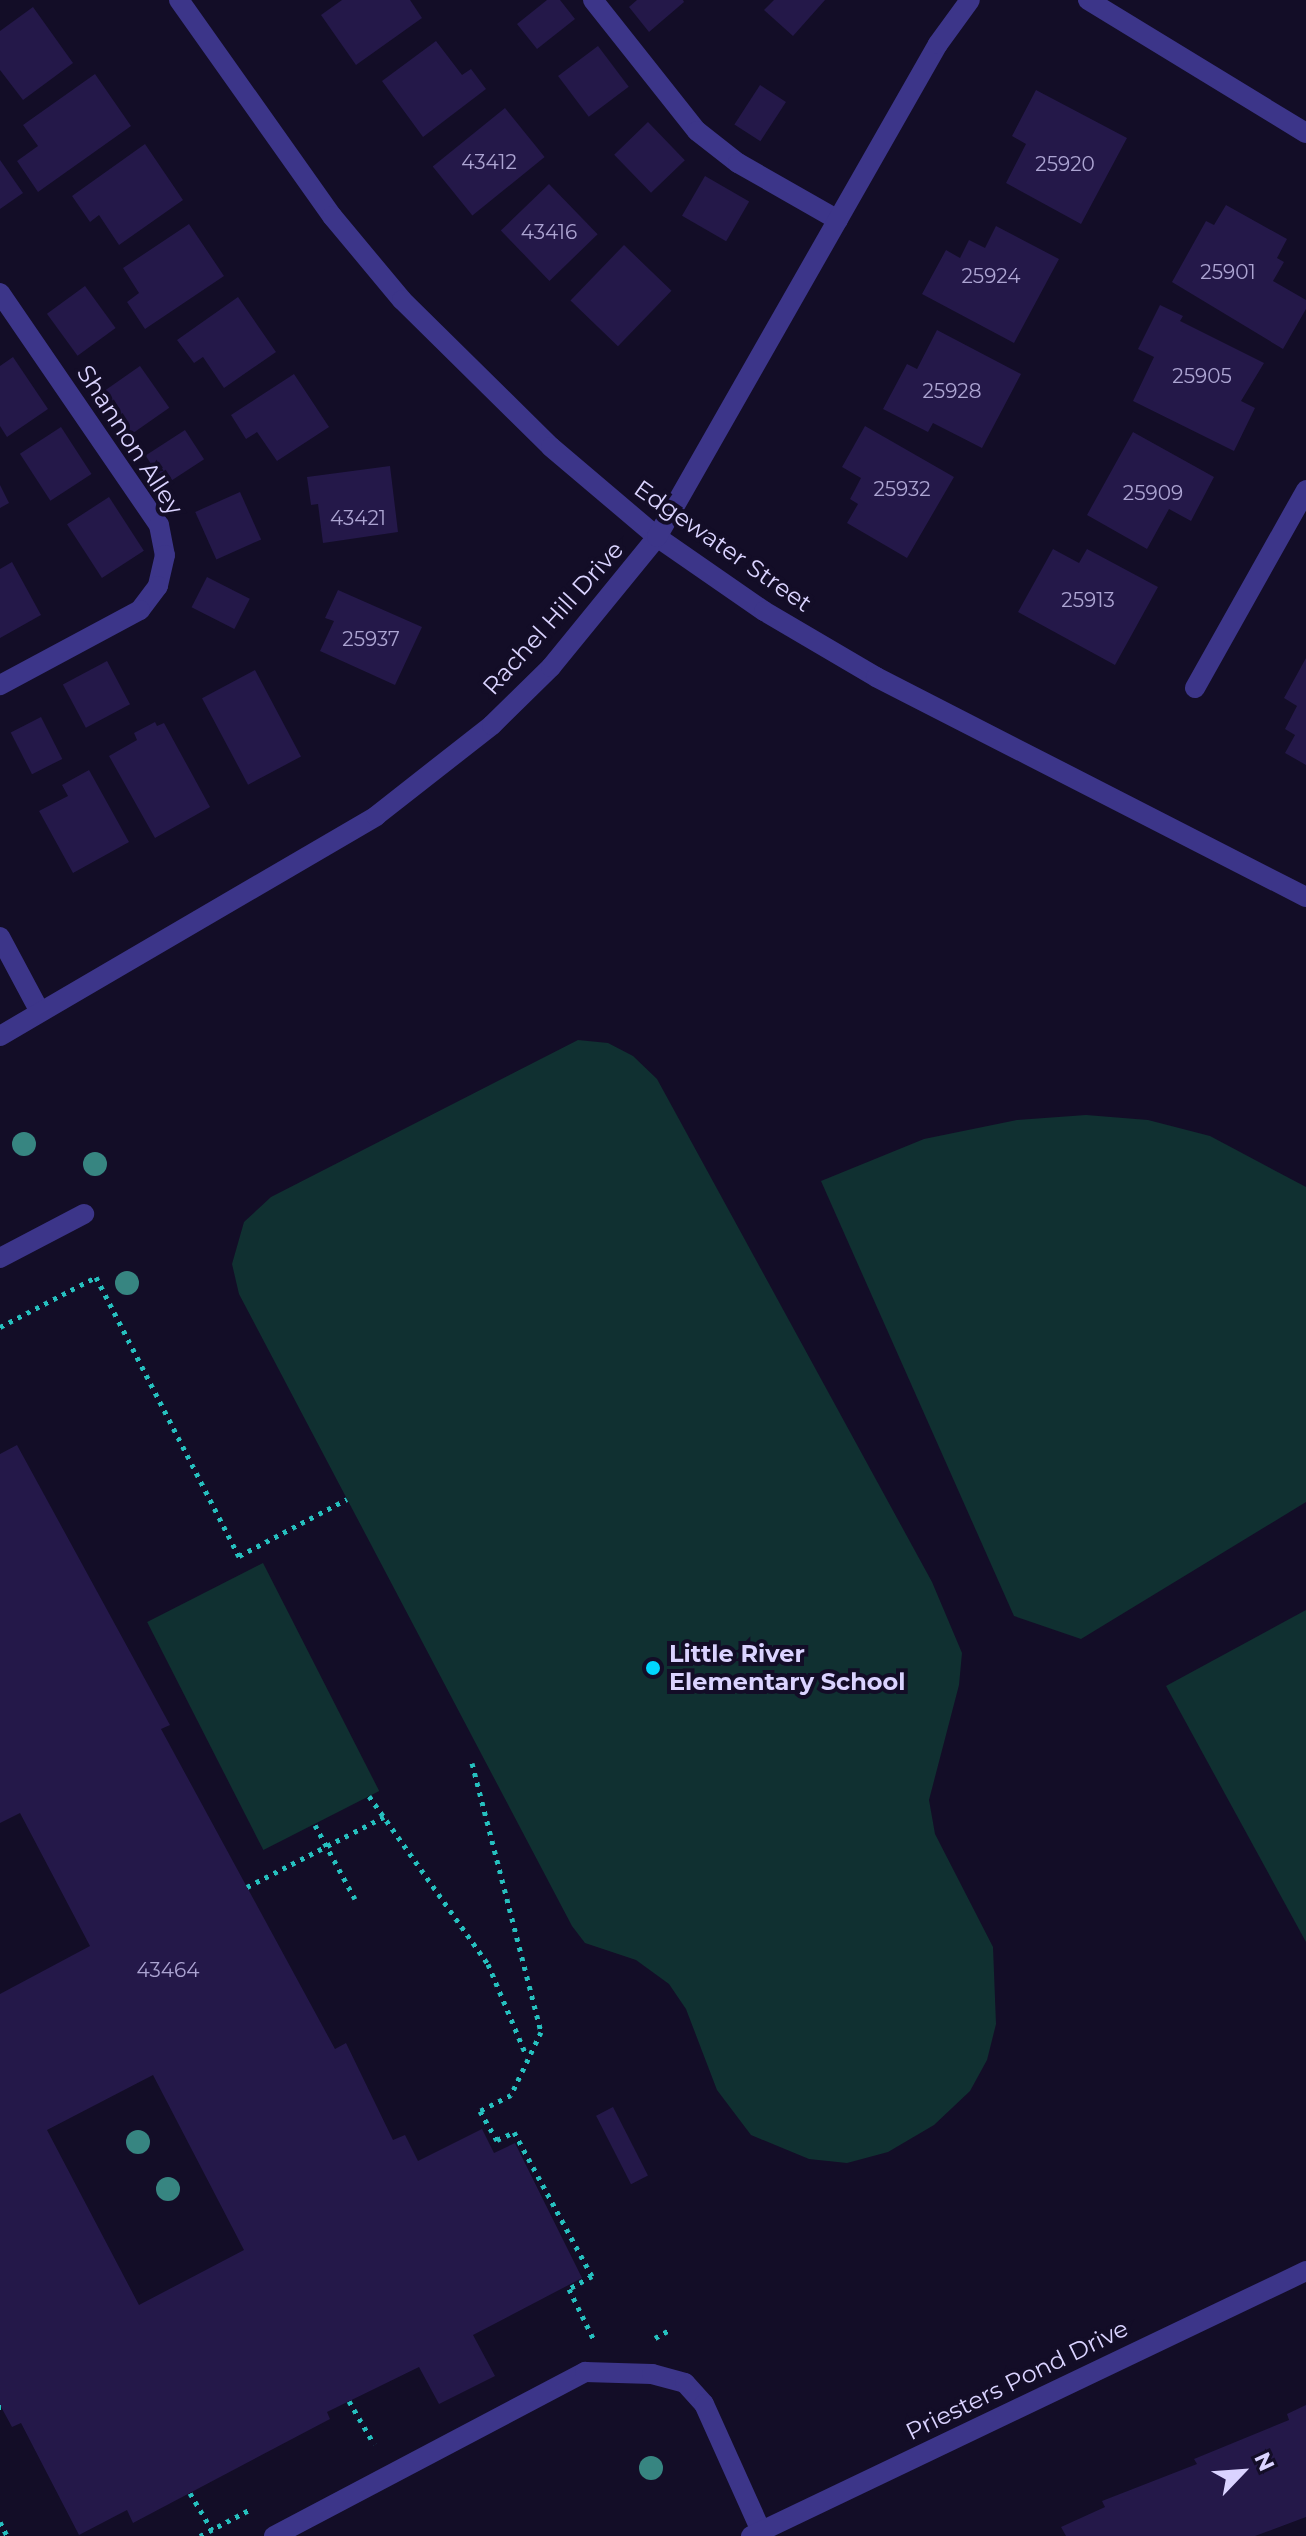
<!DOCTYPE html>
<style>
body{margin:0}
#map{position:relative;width:1306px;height:2536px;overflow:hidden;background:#130d27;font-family:Montserrat,sans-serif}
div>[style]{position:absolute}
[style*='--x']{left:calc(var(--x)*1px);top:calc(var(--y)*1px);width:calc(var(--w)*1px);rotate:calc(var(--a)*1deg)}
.green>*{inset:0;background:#103031;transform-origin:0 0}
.building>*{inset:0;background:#241849;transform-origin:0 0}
.path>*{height:5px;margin-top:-2.5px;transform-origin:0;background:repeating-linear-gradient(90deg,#26c0bf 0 4px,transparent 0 10px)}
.minor>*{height:20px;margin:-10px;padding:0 10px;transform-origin:10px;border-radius:10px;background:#3c3589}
.trees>*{width:24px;height:24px;margin:-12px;border-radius:50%;background:#378581}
.dots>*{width:22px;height:22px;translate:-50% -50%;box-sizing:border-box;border:4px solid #130d27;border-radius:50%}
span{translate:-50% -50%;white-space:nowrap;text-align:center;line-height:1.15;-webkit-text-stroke:8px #130d27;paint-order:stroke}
.number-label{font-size:20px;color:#aca4d2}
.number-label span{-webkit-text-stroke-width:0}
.street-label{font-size:24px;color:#dad3ff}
.poi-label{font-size:24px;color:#dad3ff;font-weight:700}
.left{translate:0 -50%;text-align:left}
.north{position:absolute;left:1202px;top:2432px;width:80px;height:80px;-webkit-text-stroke:6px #130d27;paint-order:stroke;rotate:65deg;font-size:22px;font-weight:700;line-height:32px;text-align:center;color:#dad3ff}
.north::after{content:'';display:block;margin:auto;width:28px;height:36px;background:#dad3ff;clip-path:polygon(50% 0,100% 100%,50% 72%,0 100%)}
</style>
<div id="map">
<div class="green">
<div style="clip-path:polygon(578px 1040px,608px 1043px,633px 1056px,657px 1079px,932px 1582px,962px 1653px,959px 1685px,929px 1800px,935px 1834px,993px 1947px,996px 2024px,987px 2060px,970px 2091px,934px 2125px,888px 2152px,847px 2163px,809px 2159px,751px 2135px,717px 2090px,686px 2009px,669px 1984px,636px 1960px,585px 1943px,572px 1926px,239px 1294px,232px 1264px,244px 1222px,271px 1197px)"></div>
<div style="clip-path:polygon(1086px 1115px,1148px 1120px,1210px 1136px,1306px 1187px,1306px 1502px,1081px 1639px,1014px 1616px,821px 1181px,924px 1139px,1017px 1120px)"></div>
<div style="left:263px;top:1563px;width:256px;height:130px;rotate:63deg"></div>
<div style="clip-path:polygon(1306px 1610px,1306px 1942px,1166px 1686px)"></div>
</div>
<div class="building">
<div style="clip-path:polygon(342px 0,410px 0,422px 18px,356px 65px,321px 15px)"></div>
<div style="clip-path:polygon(547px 0,560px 0,575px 19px,537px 49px,517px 24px)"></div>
<div style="clip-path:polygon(637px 0,683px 0,684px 2px,649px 32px,629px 7px)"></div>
<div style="clip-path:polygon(774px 0,825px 0,793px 36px,764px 10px)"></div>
<div style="clip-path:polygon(33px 7px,73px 63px,23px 100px,0 70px,0 31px)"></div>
<div style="clip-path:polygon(436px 41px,462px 75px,471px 69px,486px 89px,423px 137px,382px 81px)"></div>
<div style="left:598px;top:46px;width:51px;height:50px;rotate:53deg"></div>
<div style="clip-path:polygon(95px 74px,131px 126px,38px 192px,17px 161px,38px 146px,23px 125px)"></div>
<div style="left:760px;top:85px;width:31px;height:47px;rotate:33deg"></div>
<div style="clip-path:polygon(1036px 90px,1127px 138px,1081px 224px,1006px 183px,1026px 144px,1012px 136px)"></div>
<div style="left:505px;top:108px;width:63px;height:93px;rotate:51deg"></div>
<div style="left:648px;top:122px;width:53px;height:47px;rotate:46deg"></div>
<div style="clip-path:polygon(145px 144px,183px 200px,119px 245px,99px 215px,90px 222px,72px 196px)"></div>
<div style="clip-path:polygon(0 160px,23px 193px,0 209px)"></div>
<div style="left:705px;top:176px;width:51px;height:46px;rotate:30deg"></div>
<div style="left:549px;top:184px;width:70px;height:67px;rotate:46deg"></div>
<div style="clip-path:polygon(1226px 205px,1287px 239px,1277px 258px,1284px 262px,1273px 281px,1306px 300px,1306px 309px,1283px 349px,1172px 282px,1206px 221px,1214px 225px)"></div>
<div style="clip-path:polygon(189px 224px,224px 276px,145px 329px,127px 302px,139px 293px,123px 268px)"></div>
<div style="clip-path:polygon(996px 226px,1059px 259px,1014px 343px,922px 294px,946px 250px,960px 258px,969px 240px,985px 248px)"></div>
<div style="left:624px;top:245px;width:66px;height:77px;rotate:44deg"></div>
<div style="left:85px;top:286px;width:52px;height:47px;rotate:54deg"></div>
<div style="clip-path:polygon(238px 297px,276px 352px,224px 388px,203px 357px,194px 363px,177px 340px)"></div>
<div style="clip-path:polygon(1160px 305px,1183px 316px,1180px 321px,1264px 363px,1241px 401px,1255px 408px,1234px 451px,1133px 401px,1154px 357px,1138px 349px)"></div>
<div style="clip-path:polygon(937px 330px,1021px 374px,982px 448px,933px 423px,928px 432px,883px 409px,907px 364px,917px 369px)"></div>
<div style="clip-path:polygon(13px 357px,48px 409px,7px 437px,0 426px,0 366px)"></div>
<div style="left:140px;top:366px;width:51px;height:48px;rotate:55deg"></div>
<div style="clip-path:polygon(294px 374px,329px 427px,277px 461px,257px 432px,246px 439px,231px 415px)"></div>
<div style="clip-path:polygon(865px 426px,954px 477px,907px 558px,847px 523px,858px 504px,850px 499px,861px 478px,842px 467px)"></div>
<div style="left:61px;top:427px;width:56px;height:49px;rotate:57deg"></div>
<div style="left:185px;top:430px;width:35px;height:47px;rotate:57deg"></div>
<div style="clip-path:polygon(1133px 432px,1214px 477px,1191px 521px,1169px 509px,1147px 549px,1087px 515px)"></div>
<div style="clip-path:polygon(390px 466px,398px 532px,323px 543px,318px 504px,311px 505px,307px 477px)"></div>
<div style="clip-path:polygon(0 485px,9px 503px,0 508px)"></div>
<div style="left:240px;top:492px;width:52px;height:49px;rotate:66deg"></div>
<div style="left:109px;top:497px;width:64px;height:50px;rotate:57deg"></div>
<div style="clip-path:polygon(1053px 549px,1079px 563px,1087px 549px,1158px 587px,1115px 665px,1018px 612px)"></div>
<div style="clip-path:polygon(12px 562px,41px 615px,0 638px,0 569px)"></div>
<div style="left:207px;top:577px;width:48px;height:34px;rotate:27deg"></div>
<div style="clip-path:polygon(338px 590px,422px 627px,395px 685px,320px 651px,334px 621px,325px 618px)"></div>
<div style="clip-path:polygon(1306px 658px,1306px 765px,1285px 753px,1295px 735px,1285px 729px,1297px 706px,1284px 698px)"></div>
<div style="left:107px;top:661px;width:49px;height:50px;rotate:62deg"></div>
<div style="left:255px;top:670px;width:98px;height:60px;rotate:62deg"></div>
<div style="left:41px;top:717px;width:47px;height:34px;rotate:63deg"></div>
<div style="clip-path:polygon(155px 722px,157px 726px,164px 723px,210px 807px,155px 838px,109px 756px,137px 740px,134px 733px)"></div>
<div style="clip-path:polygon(89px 770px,129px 842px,73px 873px,39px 811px,68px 796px,62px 785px)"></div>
<div style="clip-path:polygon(evenodd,17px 1445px,170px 1725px,161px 1729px,335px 2049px,346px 2043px,393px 2140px,405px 2135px,418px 2161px,482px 2129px,494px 2153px,515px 2143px,582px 2278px,473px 2335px,495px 2376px,439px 2404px,419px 2367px,327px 2412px,330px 2419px,133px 2523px,127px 2510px,79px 2535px,21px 2423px,12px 2427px,0 2405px,0 1994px,90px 1946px,20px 1813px,0 1823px,0 1454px,17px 1445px,153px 2075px,244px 2250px,139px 2305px,47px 2130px,153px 2075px)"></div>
<div style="left:613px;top:2107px;width:77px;height:19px;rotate:63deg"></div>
<div style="clip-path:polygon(1306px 2405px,1306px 2517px,1255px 2536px,1066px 2536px,1061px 2527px,1105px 2507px,1102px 2501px,1197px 2464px,1194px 2459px,1289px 2420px,1287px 2414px)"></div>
</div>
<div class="path">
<div style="--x:0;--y:1327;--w:108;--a:-27.5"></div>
<div style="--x:96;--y:1277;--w:314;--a:62.9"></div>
<div style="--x:239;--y:1556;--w:122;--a:-27.8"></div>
<div style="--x:472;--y:1763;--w:278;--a:75.6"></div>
<div style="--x:541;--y:2032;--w:70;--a:115.5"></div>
<div style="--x:511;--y:2095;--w:35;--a:153"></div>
<div style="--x:480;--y:2111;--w:34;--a:60"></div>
<div style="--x:497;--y:2140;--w:19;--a:-25"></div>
<div style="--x:514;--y:2132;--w:164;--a:61.6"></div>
<div style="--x:592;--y:2276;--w:26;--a:151"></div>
<div style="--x:569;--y:2289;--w:55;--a:63.9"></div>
<div style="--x:369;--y:1796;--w:206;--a:54.7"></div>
<div style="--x:488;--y:1964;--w:99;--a:67.3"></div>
<div style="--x:315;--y:1825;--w:84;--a:61.6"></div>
<div style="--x:247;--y:1887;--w:154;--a:-27.1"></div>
<div style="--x:655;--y:2338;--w:18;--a:-29"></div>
<div style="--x:349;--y:2401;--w:50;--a:59.8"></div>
<div style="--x:0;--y:2407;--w:1;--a:0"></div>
<div style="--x:190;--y:2493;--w:43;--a:59.3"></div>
<div style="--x:0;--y:2522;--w:16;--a:63"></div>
<div style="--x:200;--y:2536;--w:55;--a:-28"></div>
</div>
<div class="minor">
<div style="--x:179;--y:0;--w:265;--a:54.7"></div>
<div style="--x:332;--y:216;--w:109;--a:50.2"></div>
<div style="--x:402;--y:300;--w:209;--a:44.6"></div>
<div style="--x:551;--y:447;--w:139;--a:40.3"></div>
<div style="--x:657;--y:537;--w:130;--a:34.7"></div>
<div style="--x:764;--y:611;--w:130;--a:30.5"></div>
<div style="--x:876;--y:677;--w:483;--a:27.1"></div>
<div style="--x:593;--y:0;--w:167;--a:51.6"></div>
<div style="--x:697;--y:131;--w:52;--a:38"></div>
<div style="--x:738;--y:163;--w:115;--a:29.7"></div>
<div style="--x:1088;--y:0;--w:255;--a:31.4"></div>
<div style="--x:0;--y:293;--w:281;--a:55.6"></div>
<div style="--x:159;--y:525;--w:31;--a:79"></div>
<div style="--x:165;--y:555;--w:32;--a:103"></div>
<div style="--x:158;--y:586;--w:30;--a:127"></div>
<div style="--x:140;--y:610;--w:159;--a:151.8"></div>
<div style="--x:1195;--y:688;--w:227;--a:-60.7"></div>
<div style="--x:0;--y:937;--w:85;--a:61.9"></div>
<div style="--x:0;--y:1036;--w:436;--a:-30.3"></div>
<div style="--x:376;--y:816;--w:147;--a:-38.1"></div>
<div style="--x:492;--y:725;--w:83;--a:-44.5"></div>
<div style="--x:551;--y:667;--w:168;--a:-50.8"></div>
<div style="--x:657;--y:537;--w:567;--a:-60.32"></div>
<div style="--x:938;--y:44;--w:54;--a:-54"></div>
<div style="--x:0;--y:1258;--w:95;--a:-27.6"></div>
<div style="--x:274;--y:2536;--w:352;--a:-27.8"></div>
<div style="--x:585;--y:2372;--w:67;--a:1.7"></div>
<div style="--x:652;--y:2374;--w:34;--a:15"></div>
<div style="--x:685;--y:2383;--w:28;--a:48"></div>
<div style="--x:704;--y:2404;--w:139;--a:65.8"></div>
<div style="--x:751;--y:2536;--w:615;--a:-25.52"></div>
</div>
<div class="trees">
<div style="left:24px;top:1144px"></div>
<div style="left:95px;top:1164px"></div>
<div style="left:127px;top:1283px"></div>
<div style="left:138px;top:2142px"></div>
<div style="left:168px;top:2189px"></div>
<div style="left:651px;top:2468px"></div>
</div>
<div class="dots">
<div style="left:653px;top:1668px;background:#00d7fe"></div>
</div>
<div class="number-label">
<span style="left:489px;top:162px">43412</span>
<span style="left:1065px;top:164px">25920</span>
<span style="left:549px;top:232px">43416</span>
<span style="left:1228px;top:272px">25901</span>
<span style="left:991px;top:276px">25924</span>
<span style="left:1202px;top:376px">25905</span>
<span style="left:952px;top:391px">25928</span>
<span style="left:902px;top:489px">25932</span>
<span style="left:1153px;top:493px">25909</span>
<span style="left:358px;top:518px">43421</span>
<span style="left:1088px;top:600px">25913</span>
<span style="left:371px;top:639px">25937</span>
<span style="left:168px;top:1970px">43464</span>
</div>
<div class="street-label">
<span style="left:130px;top:440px;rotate:57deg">Shannon Alley</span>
<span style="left:723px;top:546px;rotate:35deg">Edgewater Street</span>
<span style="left:553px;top:618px;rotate:-48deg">Rachel Hill Drive</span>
<span style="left:1017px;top:2380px;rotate:-26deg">Priesters Pond Drive</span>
</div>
<div class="poi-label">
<span class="left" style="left:669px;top:1668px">Little River<br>Elementary School</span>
</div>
<div class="north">N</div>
</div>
